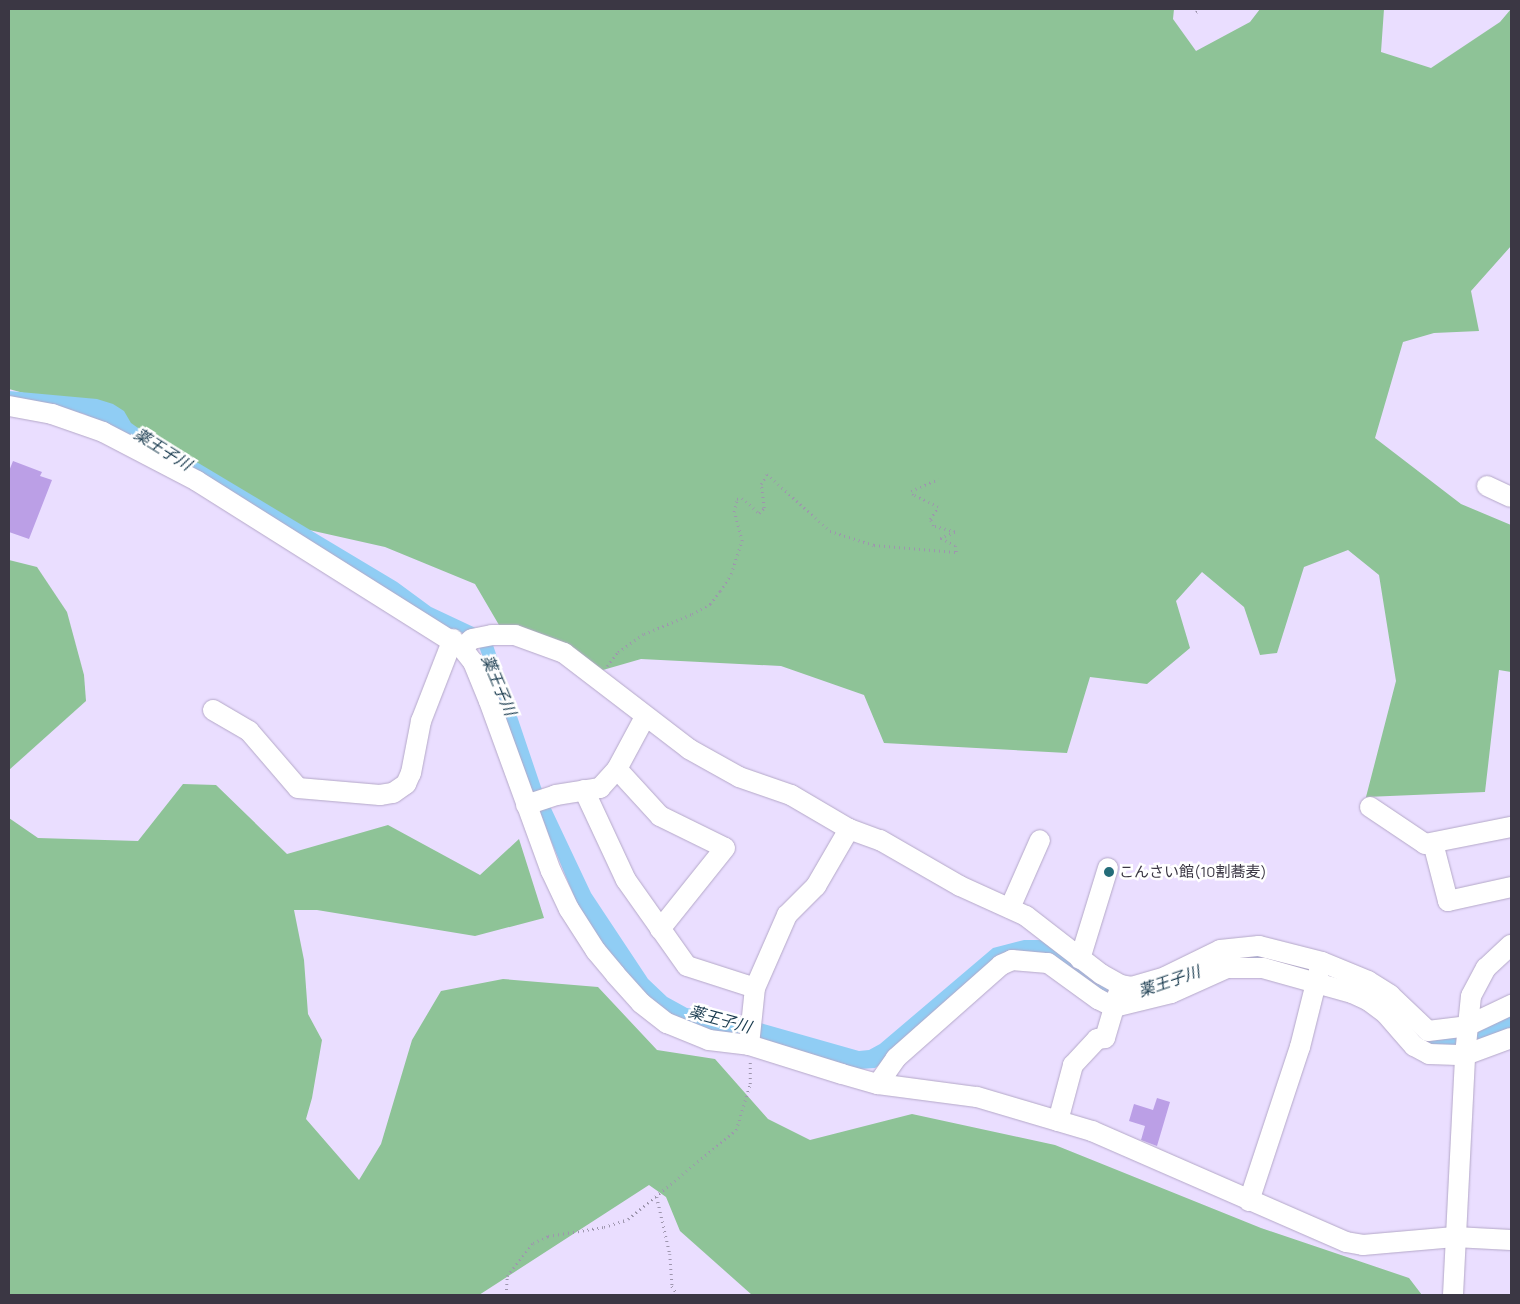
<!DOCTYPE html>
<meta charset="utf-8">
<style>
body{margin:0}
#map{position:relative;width:1520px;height:1304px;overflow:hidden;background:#eadeff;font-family:Manrope,"Noto Sans JP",sans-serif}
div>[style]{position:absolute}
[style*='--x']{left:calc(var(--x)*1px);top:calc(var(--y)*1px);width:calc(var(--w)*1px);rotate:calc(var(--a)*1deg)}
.green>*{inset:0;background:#8ec397}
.water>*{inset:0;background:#90cdf4}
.building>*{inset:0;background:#bb9fe6}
.path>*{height:2.5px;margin-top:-1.25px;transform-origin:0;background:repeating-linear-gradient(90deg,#9e96ae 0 1px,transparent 0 5px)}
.roads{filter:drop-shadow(0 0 1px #b4a8c8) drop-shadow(0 0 1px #b4a8c8)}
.minor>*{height:20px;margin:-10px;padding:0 10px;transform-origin:10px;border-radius:10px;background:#fff}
.dots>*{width:14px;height:14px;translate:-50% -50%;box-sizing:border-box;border:2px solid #fff;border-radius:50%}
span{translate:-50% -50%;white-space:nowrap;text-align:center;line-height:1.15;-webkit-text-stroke:5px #fff;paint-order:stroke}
.poi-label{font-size:15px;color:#3b3744}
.left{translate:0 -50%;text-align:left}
.water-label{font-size:16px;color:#17394d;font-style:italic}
.frame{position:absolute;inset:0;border:10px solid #3b3744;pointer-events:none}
</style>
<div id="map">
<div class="green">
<div style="clip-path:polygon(9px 9px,1174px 9px,1173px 19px,1196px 51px,1250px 22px,1260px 9px,1384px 9px,1381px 52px,1431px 68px,1500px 22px,1511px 9px,1511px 246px,1471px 291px,1479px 331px,1434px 333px,1403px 342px,1375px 438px,1461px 504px,1511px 525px,1511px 672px,1499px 670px,1485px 792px,1366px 797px,1396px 681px,1379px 575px,1348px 550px,1304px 567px,1277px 653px,1260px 655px,1244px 607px,1202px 572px,1176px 601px,1190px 648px,1147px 684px,1090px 677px,1067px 753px,884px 743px,864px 695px,781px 666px,641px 659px,596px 672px,506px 637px,475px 584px,385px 547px,278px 523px,100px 414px,9px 389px)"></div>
<div style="clip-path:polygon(9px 560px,37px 567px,67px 612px,84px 675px,86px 701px,9px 770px)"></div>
<div style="clip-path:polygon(183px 784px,216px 785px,287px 854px,388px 825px,480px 875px,519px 839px,544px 918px,475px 936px,317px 910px,294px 910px,304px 960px,308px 1014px,322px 1040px,312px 1098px,306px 1119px,359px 1180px,381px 1144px,412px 1040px,441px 991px,503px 979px,598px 987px,657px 1050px,715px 1059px,768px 1119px,810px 1140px,912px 1114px,1055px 1145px,1261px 1228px,1409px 1278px,1422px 1295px,752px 1295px,680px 1231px,666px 1197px,649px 1185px,479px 1295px,9px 1295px,9px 818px,38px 838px,138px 841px)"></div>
</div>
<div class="water">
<div style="clip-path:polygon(9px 391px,97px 399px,113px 404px,124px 411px,131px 423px,155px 440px,200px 464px,397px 582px,431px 607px,482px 631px,493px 645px,541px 787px,591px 893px,648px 979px,667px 997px,687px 1008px,739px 1017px,859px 1051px,869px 1050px,880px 1044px,993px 948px,1024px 940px,1041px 940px,1050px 943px,1115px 988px,1124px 990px,1171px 979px,1222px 953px,1257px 951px,1312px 964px,1361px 981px,1397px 1008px,1421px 1032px,1435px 1040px,1477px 1028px,1511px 1011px,1511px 1030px,1477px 1046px,1438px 1053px,1425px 1050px,1382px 1006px,1362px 993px,1278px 968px,1249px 962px,1231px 963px,1179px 986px,1121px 1003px,1111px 999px,1057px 962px,1019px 954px,996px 963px,901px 1051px,875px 1068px,859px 1069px,755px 1038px,702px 1030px,671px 1016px,637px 989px,593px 931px,576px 901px,549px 836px,478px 644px,468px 635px,432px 622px,402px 599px,123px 434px,84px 414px,9px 397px)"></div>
</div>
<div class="building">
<div style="clip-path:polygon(13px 461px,42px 472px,40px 476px,52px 480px,29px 539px,9px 532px,9px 471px)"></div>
<div style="clip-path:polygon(1157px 1098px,1170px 1102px,1157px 1146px,1141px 1140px,1145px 1126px,1129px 1121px,1134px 1104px,1153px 1110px)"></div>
</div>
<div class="path">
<div style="--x:1196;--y:12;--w:5;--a:-37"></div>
<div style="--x:607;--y:666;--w:18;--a:-52"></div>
<div style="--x:618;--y:652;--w:32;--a:-35"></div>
<div style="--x:644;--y:634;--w:52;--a:-22.6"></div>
<div style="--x:692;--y:614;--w:21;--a:-29"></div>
<div style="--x:710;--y:604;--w:16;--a:-52"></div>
<div style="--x:720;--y:591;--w:20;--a:-57"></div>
<div style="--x:731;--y:574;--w:35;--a:-72"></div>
<div style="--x:742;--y:541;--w:30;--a:-105"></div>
<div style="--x:734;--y:512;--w:13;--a:-77"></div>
<div style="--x:737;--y:499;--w:5;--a:-11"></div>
<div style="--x:742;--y:498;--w:23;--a:41"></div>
<div style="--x:759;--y:513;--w:7;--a:-45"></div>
<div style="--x:764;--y:508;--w:24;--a:-97"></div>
<div style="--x:761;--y:484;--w:12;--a:-59"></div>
<div style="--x:767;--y:474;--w:85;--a:42.1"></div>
<div style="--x:830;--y:531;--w:46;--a:17.7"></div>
<div style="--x:874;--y:545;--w:82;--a:4.9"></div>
<div style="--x:956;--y:552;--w:6;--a:-99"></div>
<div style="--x:955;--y:546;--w:17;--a:-152"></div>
<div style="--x:940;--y:538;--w:16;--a:-22"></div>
<div style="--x:955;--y:532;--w:23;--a:-165"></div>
<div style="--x:933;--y:526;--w:8;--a:-113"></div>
<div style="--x:930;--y:519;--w:14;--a:-56"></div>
<div style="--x:938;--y:507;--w:28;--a:-154"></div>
<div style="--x:913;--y:495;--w:4;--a:-117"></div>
<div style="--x:911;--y:491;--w:30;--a:-24"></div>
<div style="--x:657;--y:1197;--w:58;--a:77.2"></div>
<div style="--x:670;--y:1254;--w:32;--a:86"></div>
<div style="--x:672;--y:1286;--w:11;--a:56"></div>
<div style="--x:506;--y:1295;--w:19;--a:-87"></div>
<div style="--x:507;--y:1276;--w:42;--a:-51.8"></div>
<div style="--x:533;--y:1243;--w:17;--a:-25"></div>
<div style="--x:548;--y:1236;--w:57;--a:-9.1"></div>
<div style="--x:604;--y:1227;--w:25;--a:-18"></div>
<div style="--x:628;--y:1219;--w:140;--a:-39.5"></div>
<div style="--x:736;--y:1130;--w:48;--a:-73.1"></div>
<div style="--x:750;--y:1084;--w:22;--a:-90"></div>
</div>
<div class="roads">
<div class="minor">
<div style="--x:9;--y:406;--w:44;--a:10.5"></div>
<div style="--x:52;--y:414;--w:54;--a:19.4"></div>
<div style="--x:103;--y:432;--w:106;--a:27.5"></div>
<div style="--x:197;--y:481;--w:313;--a:32.2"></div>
<div style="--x:462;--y:648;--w:18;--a:52"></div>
<div style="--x:473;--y:662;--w:42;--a:67.7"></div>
<div style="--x:489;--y:701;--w:181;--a:70"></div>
<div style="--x:551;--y:871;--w:42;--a:64.7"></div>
<div style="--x:569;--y:909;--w:50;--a:57.3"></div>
<div style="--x:596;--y:951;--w:30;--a:50"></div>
<div style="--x:615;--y:974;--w:39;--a:48"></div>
<div style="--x:641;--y:1003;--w:33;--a:38"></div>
<div style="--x:667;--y:1023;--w:45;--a:22"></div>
<div style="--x:709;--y:1040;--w:40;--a:7.1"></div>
<div style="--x:749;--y:1045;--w:97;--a:17.3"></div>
<div style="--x:842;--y:1074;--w:37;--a:16"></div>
<div style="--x:878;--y:1084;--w:100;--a:7.5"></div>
<div style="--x:977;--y:1097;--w:120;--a:16.5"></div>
<div style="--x:1092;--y:1131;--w:277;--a:23.6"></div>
<div style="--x:1346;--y:1242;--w:17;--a:10"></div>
<div style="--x:1363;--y:1245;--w:92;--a:-5"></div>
<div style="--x:1455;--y:1237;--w:56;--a:3.1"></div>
<div style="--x:1487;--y:486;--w:26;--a:25"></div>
<div style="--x:462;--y:648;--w:13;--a:-42"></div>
<div style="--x:472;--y:639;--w:20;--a:-11"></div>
<div style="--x:492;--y:635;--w:23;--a:0"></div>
<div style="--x:515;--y:635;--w:52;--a:20.2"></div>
<div style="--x:564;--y:653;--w:158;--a:37.5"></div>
<div style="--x:689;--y:749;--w:57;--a:29.2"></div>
<div style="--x:739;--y:777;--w:55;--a:19.1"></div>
<div style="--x:791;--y:795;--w:67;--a:30.4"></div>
<div style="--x:849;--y:829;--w:33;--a:20"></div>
<div style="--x:880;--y:840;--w:92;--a:29.9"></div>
<div style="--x:960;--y:886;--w:72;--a:24.4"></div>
<div style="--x:1026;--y:916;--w:95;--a:37.7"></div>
<div style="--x:1101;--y:974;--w:23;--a:29"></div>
<div style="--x:1121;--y:985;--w:10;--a:11"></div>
<div style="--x:1131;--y:987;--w:35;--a:-16"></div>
<div style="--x:1165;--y:977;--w:61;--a:-26.1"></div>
<div style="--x:1220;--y:950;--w:39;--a:-6"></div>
<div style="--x:1259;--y:946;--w:65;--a:14.3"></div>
<div style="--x:1322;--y:962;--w:50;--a:22.4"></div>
<div style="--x:1368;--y:981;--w:26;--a:32"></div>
<div style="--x:1390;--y:995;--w:52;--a:43.5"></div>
<div style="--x:1428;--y:1031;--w:39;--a:-7"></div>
<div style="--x:1467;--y:1026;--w:49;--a:-25.5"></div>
<div style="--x:213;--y:710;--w:42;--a:30.3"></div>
<div style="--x:249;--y:731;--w:75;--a:49.3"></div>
<div style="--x:298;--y:788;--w:82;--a:4.9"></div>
<div style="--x:380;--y:795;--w:13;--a:-9"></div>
<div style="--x:393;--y:793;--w:16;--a:-35"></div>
<div style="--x:406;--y:784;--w:12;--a:-66"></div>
<div style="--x:411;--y:773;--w:53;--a:-79.1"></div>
<div style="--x:421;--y:721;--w:88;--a:-68.7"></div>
<div style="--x:617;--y:769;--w:64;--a:47.5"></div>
<div style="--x:660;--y:816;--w:72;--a:26.2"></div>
<div style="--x:725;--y:848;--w:104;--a:128.7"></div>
<div style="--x:584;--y:790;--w:99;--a:65"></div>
<div style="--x:626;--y:880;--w:105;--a:54.7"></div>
<div style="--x:687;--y:966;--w:71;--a:17.9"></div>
<div style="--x:526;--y:805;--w:32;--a:-18"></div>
<div style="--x:556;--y:795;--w:45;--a:-9"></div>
<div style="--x:600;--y:788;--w:25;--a:-48"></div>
<div style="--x:617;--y:769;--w:59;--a:-61.7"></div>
<div style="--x:1370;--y:807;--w:66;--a:33.9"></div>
<div style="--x:1425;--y:844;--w:88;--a:-11.2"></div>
<div style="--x:1433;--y:843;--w:60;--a:75.5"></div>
<div style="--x:1448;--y:901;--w:65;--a:-12.5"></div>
<div style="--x:1010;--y:908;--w:74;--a:-66.2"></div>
<div style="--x:1080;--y:959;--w:95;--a:-72.9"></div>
<div style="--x:749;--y:1045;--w:57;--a:-84"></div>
<div style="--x:755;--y:988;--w:80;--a:-66.3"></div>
<div style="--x:787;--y:915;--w:41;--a:-45"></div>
<div style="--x:816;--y:886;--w:66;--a:-59.9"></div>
<div style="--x:878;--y:1084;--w:32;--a:-55"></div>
<div style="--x:896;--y:1058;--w:140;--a:-41.5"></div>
<div style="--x:1001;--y:965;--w:12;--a:-24"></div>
<div style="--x:1012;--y:960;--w:36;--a:5"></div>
<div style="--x:1048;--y:963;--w:62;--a:35.8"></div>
<div style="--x:1098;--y:999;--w:18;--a:27"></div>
<div style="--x:1114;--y:1007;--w:59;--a:-13.8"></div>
<div style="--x:1171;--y:993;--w:61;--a:-24.1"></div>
<div style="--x:1227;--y:968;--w:36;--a:0"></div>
<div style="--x:1263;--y:968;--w:92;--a:15.7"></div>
<div style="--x:1352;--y:993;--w:19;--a:25"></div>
<div style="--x:1369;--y:1001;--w:21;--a:37"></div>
<div style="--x:1386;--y:1014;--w:43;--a:48.8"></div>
<div style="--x:1414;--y:1046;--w:17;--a:28"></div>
<div style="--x:1429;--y:1054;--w:36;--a:2"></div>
<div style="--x:1465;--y:1055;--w:49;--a:-20.3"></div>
<div style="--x:1058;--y:1121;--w:58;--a:-75"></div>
<div style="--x:1073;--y:1065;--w:35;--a:-47"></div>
<div style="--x:1097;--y:1039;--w:8;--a:-7"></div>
<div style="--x:1105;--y:1038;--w:46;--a:-73.5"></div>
<div style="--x:1249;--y:1201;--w:162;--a:-71.7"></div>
<div style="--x:1300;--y:1047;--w:78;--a:-76"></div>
<div style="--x:1453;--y:1295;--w:240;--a:-87.1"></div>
<div style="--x:1465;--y:1055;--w:59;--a:-84.2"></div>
<div style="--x:1471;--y:996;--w:32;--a:-62"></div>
<div style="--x:1486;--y:968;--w:34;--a:-43"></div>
</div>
</div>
<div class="dots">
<div style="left:1109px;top:872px;background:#246c79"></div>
</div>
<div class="poi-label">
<span class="left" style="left:1119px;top:872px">こんさい館(10割蕎麦)</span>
</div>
<div class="water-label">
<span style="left:163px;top:449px;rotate:32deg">薬王子川</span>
<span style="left:499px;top:685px;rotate:67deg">薬王子川</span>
<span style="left:1169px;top:981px;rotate:-19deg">薬王子川</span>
<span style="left:720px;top:1019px;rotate:15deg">薬王子川</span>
</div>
<div class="frame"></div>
</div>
